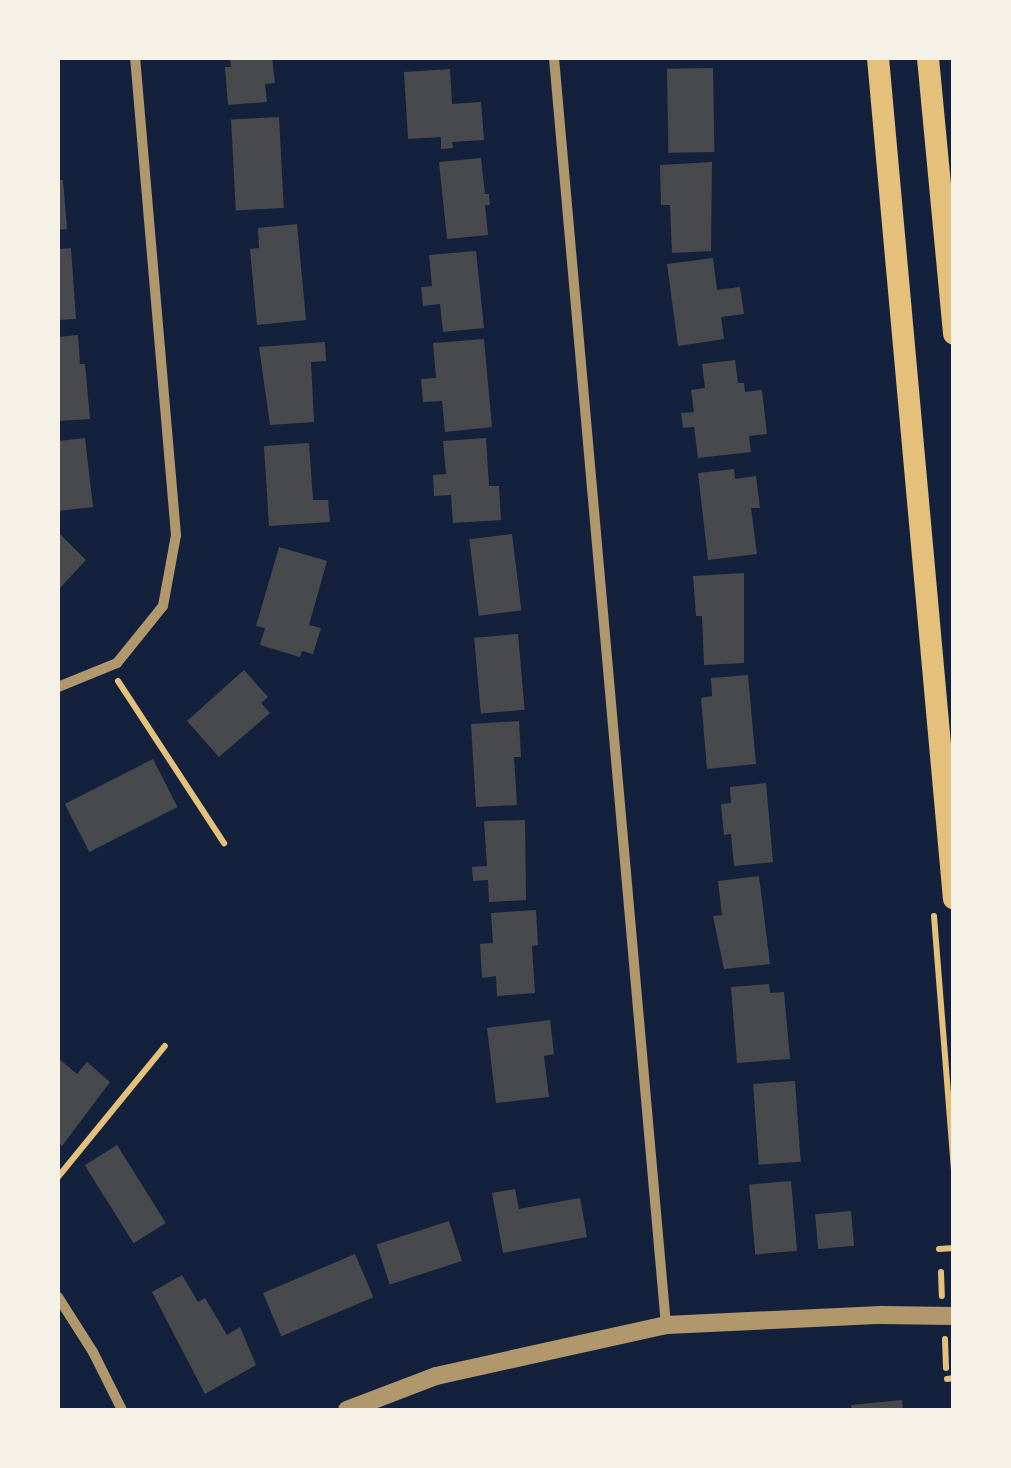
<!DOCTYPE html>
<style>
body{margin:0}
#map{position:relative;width:1011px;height:1468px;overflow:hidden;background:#14213d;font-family:"Varela Round",sans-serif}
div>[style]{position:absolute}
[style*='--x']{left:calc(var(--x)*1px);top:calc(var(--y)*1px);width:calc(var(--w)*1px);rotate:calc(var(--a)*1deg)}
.building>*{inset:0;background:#48494c;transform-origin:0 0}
.path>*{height:6px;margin:-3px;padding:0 3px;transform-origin:3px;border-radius:3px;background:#e5c07b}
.minor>*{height:10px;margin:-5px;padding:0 5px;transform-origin:5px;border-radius:5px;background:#b1986c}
.tertiary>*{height:18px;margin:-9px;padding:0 9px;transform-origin:9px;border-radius:9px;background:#b1986c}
.primary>*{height:22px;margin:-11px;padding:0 11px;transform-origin:11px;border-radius:11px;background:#e5c07b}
span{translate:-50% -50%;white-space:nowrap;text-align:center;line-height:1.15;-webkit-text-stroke:10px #f6f1e7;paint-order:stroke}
.frame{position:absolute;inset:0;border:60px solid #f6f1e7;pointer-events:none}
</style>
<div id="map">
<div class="building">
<div style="clip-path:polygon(230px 58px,272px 58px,275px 83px,265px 84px,267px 102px,228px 105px,225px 67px,231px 67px)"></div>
<div style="left:713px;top:68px;width:84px;height:46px;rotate:89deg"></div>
<div style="clip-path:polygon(450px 69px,452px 104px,481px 102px,484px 140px,452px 142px,453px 148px,441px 149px,441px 137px,408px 139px,404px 72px)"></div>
<div style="left:279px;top:117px;width:91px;height:48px;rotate:87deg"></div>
<div style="clip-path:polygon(481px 158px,485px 194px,489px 194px,490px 205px,485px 205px,488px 235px,447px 239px,439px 162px)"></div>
<div style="clip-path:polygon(712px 162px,711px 251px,672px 253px,670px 205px,661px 205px,660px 165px)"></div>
<div style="clip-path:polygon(58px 180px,63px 180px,67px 229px,58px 230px)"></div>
<div style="clip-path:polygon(297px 224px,306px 320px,257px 325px,250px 249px,259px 248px,258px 228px)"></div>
<div style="clip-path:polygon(71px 248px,76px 319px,58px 320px,58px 249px)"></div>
<div style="clip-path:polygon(476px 251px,484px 328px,443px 332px,440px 304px,423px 306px,421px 287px,432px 286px,429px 255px)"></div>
<div style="clip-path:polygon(713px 258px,717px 290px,740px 287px,744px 314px,721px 317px,724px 339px,678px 346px,667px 264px)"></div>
<div style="clip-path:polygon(78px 335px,80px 364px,85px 364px,90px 419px,58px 421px,58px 337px)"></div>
<div style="clip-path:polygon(484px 339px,492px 427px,445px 432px,442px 401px,423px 402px,421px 379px,436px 378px,433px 343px)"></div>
<div style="clip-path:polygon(325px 342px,326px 361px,311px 362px,314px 422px,270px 425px,259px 347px)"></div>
<div style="clip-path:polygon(735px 360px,738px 383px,744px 383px,745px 392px,762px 390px,767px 434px,749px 436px,751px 452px,698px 458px,694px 427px,683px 428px,681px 413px,694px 412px,691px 390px,705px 388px,702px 364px)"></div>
<div style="clip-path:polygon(85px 438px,93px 507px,58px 511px,58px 441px)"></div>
<div style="clip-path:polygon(486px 438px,489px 486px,499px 486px,501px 520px,453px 523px,451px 495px,434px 496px,433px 475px,446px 474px,443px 441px)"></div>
<div style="clip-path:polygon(309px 443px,313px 500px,328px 500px,330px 522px,269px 526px,264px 446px)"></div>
<div style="clip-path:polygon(734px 469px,735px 479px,756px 476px,760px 508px,751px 508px,757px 554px,708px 560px,698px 473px)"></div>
<div style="clip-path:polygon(58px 532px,86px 560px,58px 590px)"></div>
<div style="left:512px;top:534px;width:77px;height:43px;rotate:83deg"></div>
<div style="clip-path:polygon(279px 547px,327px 561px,309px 625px,321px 628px,313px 654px,302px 651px,300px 657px,260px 645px,265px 628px,256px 626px)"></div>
<div style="clip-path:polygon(744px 573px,744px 663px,704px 665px,702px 616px,696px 616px,693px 576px)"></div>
<div style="left:518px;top:634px;width:76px;height:44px;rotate:85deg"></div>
<div style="clip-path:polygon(244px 670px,268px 697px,261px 703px,270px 713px,219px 757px,187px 721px)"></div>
<div style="clip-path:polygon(748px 675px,756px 764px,707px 769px,701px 698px,712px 696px,711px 678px)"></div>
<div style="clip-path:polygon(519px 721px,521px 757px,514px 757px,517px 805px,476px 807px,471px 724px)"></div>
<div style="left:153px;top:759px;width:54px;height:99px;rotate:63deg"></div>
<div style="clip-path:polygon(766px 783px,773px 862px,734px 866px,731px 834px,724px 835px,721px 804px,731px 803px,730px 787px)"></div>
<div style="clip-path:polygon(525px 820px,526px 900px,489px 902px,488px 880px,473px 881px,472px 867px,487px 866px,484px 821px)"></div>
<div style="clip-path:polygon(759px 876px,770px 964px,724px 969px,713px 916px,722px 915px,718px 881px)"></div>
<div style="clip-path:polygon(536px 910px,538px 945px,532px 946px,535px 993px,497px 996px,496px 976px,482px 978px,480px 944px,493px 943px,491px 913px)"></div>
<div style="clip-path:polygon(769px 984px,770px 993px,784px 992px,790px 1059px,737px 1063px,731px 987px)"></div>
<div style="clip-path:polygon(550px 1020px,554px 1054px,544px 1056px,549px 1097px,496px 1103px,487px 1028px)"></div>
<div style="clip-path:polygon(58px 1058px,77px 1074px,87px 1062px,110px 1082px,62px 1146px,58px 1142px)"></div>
<div style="left:795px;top:1081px;width:81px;height:42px;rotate:86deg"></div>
<div style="left:117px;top:1145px;width:92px;height:38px;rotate:58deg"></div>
<div style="left:791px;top:1181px;width:70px;height:42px;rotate:85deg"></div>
<div style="clip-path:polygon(515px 1189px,519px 1209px,580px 1198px,587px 1237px,503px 1253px,492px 1193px)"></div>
<div style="left:851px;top:1211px;width:35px;height:36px;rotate:85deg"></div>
<div style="left:449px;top:1221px;width:42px;height:76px;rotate:72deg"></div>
<div style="left:355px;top:1254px;width:47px;height:100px;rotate:67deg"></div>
<div style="clip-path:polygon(182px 1275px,198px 1302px,205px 1298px,227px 1335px,240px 1327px,256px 1365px,205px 1394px,152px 1292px)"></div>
<div style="clip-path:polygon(902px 1400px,903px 1410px,852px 1410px,851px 1405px)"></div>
</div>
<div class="path">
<div style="--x:118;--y:681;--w:194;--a:56.8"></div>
<div style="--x:934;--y:916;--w:254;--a:85.5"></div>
<div style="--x:58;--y:1177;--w:169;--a:-50.8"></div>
<div style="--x:939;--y:1249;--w:15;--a:-4"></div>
<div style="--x:941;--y:1272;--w:24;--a:88"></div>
<div style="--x:945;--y:1339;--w:29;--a:88"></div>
<div style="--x:947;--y:1379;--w:7;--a:-8"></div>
</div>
<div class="minor">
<div style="--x:554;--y:58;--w:1272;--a:84.95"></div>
<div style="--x:58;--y:687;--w:64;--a:-22.1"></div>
<div style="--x:117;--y:663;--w:73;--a:-51.1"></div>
<div style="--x:163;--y:606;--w:72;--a:-79.6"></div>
<div style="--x:176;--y:535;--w:479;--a:-94.9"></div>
<div style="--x:58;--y:1297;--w:65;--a:57.5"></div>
<div style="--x:93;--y:1352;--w:65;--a:63.4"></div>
</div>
<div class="tertiary">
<div style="--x:347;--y:1410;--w:95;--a:-20.9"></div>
<div style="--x:436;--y:1376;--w:236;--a:-12.5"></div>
<div style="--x:666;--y:1325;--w:215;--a:-2.7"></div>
<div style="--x:881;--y:1315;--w:73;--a:0.8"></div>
</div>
<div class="primary">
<div style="--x:878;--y:58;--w:844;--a:84.84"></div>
<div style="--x:928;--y:58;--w:277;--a:84.6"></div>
</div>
<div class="frame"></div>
</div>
